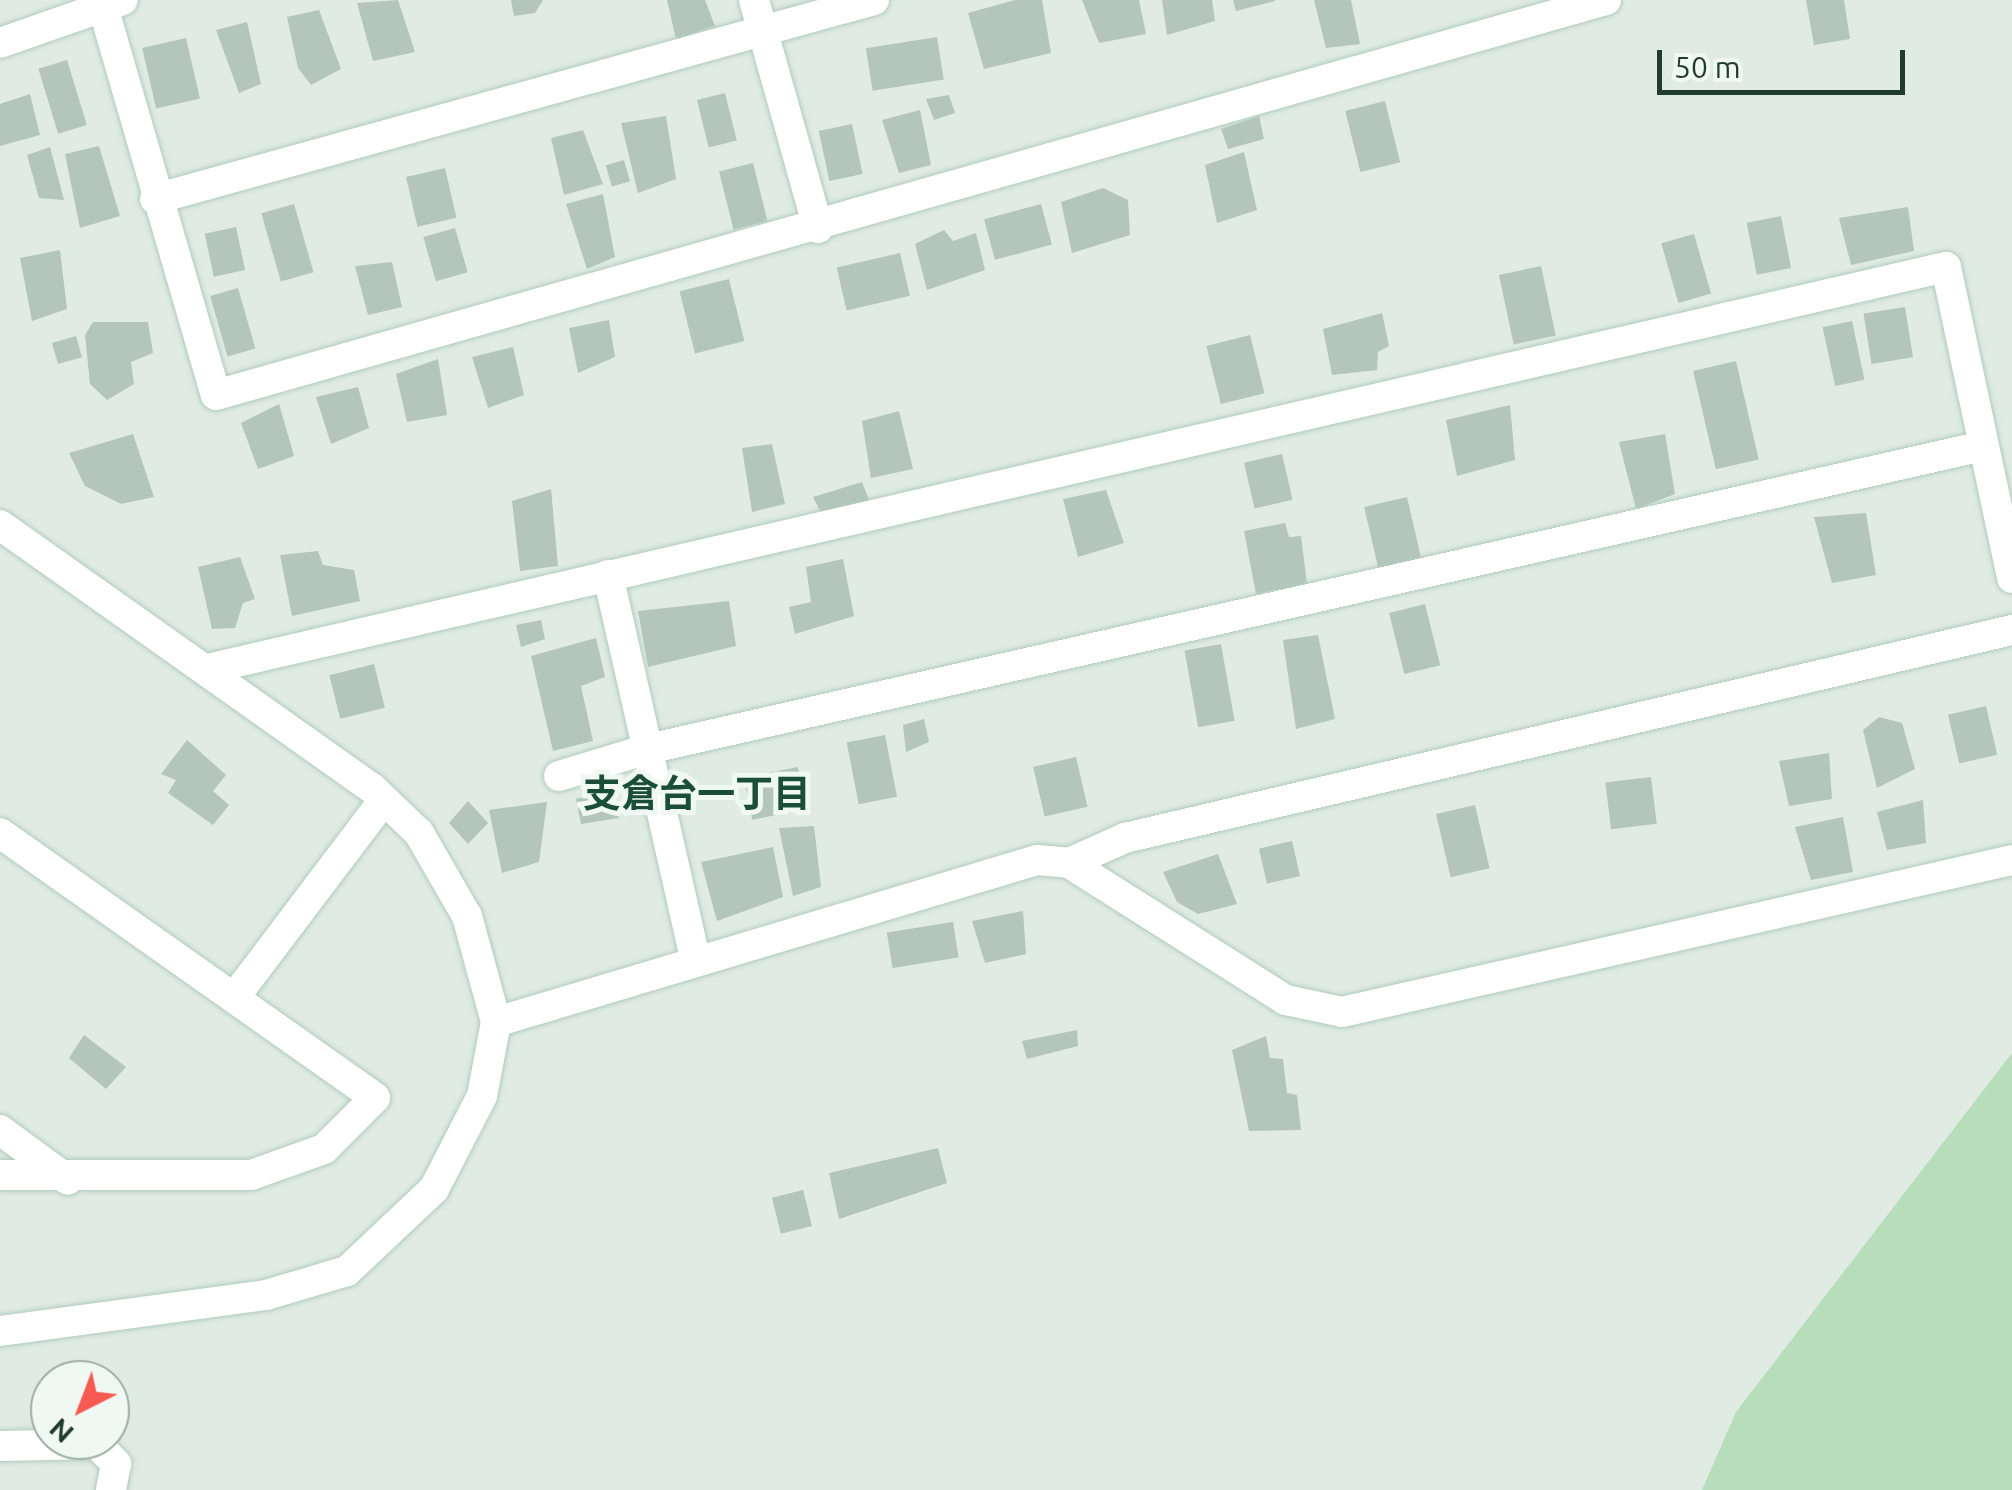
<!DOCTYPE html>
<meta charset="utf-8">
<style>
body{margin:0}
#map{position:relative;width:2012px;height:1490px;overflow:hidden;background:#dfebe3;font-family:Ubuntu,"Noto Sans JP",sans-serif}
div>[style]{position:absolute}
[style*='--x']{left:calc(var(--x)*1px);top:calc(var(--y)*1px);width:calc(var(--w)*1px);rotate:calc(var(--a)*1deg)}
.green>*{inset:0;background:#b7ddba}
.building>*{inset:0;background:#b4c6bc;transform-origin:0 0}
.roads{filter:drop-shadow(0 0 2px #b2cbbd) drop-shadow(0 0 2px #b2cbbd)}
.street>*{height:30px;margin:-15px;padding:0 15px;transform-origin:15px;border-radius:15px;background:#fff}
.secondary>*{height:30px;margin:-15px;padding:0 15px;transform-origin:15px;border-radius:15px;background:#fff}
span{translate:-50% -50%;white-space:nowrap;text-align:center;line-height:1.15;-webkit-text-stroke:10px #eff8f2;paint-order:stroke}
.neighbourhood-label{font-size:38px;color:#1b4e38;font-weight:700}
.north{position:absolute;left:30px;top:1360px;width:100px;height:100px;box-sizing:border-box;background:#eff8f2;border:2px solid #9cada4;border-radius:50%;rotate:222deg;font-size:28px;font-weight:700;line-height:40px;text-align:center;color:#1f3c2f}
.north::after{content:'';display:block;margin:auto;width:35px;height:45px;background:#f75a51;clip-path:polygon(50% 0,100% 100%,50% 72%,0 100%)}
.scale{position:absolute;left:1657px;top:50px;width:248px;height:45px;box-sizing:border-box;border:5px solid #1f3c2f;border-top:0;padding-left:12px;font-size:30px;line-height:35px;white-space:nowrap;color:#1f3c2f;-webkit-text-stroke:8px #eff8f2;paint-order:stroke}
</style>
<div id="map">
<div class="green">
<div style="clip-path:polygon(2012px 1053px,2012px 1490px,1702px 1490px,1736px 1412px)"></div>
</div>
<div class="building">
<div style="clip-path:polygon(398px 0,415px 52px,373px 61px,357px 3px)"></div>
<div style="clip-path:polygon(511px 0,543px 0,535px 13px,514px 16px)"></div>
<div style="clip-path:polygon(667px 0,705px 0,715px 26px,676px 39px)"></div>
<div style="clip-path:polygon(1015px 0,1042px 0,1051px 53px,984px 69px,968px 13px)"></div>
<div style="clip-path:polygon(1082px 0,1139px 0,1146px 34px,1099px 43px)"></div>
<div style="clip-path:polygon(1162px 0,1212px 0,1215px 21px,1167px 35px)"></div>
<div style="clip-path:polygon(1233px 0,1275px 0,1275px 1px,1236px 11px)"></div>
<div style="clip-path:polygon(1314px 0,1351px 0,1360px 44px,1326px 48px)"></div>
<div style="clip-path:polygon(1806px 0,1844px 0,1850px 39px,1814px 45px)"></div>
<div style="clip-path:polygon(319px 10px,341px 69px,311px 85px,298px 68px,287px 17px)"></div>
<div style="clip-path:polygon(247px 22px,261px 84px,239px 93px,216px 30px)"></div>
<div style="left:937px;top:37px;width:43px;height:72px;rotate:81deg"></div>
<div style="left:186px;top:38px;width:62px;height:45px;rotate:77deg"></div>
<div style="left:67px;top:60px;width:68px;height:30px;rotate:73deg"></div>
<div style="left:725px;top:93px;width:49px;height:29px;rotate:76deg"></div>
<div style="clip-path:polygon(30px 94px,40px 135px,0 146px,0 104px)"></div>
<div style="clip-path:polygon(949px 95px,955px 113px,934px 120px,926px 99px)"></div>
<div style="left:1385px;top:101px;width:63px;height:41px;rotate:76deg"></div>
<div style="clip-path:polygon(920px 110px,931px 165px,899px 173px,882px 120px)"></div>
<div style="clip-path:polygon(666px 116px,676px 179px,638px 193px,621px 123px)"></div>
<div style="clip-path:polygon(1259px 116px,1264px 139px,1228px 149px,1221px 129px)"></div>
<div style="left:852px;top:124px;width:51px;height:34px;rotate:78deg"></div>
<div style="clip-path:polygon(583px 130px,603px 184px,564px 195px,551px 138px)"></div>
<div style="clip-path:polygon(99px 146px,120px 216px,80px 228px,65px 154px)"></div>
<div style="clip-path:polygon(50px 147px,64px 200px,39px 198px,27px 155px)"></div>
<div style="clip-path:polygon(1244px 152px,1257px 210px,1217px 223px,1205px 165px)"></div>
<div style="left:624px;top:160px;width:22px;height:19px;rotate:74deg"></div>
<div style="left:753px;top:163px;width:60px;height:35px;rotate:76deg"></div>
<div style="left:445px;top:168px;width:51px;height:40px;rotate:77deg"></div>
<div style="clip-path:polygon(1103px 188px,1128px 200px,1130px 235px,1072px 253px,1061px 202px)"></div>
<div style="clip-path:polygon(603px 194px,615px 257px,587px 269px,566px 204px)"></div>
<div style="left:294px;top:204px;width:71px;height:34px;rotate:74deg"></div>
<div style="left:1041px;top:204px;width:42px;height:59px;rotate:75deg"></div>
<div style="clip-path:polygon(1908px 207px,1914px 251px,1851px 265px,1839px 218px)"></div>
<div style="left:1781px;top:216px;width:53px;height:35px;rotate:79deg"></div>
<div style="left:236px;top:227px;width:44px;height:32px;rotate:78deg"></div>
<div style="left:455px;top:228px;width:46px;height:33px;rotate:74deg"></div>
<div style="clip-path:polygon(944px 230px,953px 241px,976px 233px,985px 270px,927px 290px,915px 244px)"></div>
<div style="left:1694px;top:234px;width:62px;height:34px;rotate:74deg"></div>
<div style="clip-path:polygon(60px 250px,67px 309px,32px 321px,20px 258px)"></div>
<div style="left:900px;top:253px;width:44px;height:65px;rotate:77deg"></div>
<div style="clip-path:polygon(392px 262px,402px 307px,368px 315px,355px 266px)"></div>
<div style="left:1541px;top:266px;width:71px;height:43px;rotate:78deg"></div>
<div style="left:729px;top:279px;width:64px;height:51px;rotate:76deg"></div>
<div style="left:238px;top:288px;width:63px;height:29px;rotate:74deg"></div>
<div style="left:1905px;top:307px;width:51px;height:42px;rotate:81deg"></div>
<div style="clip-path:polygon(1382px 313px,1389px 346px,1378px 352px,1377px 370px,1332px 375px,1323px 329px)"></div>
<div style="clip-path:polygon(609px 320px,615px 357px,578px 373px,569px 328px)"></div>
<div style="left:1852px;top:321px;width:60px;height:30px;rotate:78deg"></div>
<div style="clip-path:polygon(93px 322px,148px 322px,153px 353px,131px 362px,134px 384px,107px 400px,90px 384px,85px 335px)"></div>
<div style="left:1250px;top:335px;width:60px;height:45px;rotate:76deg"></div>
<div style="left:76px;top:336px;width:22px;height:25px;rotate:74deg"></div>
<div style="clip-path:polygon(513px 347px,524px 395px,488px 408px,472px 357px)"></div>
<div style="clip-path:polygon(438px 359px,447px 415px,407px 422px,396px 374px)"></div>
<div style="left:1736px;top:361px;width:101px;height:44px;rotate:77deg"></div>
<div style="clip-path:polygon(358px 387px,369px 428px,331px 444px,316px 397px)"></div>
<div style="clip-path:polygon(279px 404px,294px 456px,258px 469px,241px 423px)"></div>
<div style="clip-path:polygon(1510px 405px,1515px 460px,1457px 476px,1446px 420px)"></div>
<div style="clip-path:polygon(899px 411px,913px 469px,871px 478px,862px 421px)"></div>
<div style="clip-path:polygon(133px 434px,154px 497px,121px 504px,85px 486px,69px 453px)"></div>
<div style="clip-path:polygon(1665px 434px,1675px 494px,1636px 509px,1619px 442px)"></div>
<div style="clip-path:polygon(772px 444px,785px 504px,752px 512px,742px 448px)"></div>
<div style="left:1282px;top:454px;width:47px;height:39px;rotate:77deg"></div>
<div style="clip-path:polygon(862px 482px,871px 505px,823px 517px,813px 497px)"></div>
<div style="clip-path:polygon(551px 489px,558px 566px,520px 571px,512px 501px)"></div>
<div style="clip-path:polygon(1106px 490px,1124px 543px,1078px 557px,1063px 499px)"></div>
<div style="left:1407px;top:497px;width:65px;height:44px;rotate:77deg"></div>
<div style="clip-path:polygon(1866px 513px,1876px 575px,1832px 583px,1814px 517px)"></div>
<div style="clip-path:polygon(1285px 523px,1289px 537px,1301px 536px,1307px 584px,1256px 594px,1244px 531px)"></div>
<div style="clip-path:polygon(318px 551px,323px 565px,354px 570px,360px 601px,292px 616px,280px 555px)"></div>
<div style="clip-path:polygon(240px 557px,255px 599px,243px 603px,235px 628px,212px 629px,198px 567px)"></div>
<div style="clip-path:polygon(843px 559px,854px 616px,795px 634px,789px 607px,811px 602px,806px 567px)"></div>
<div style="clip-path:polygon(729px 601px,736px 646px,648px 667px,638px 611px)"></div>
<div style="left:1425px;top:604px;width:63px;height:37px;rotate:76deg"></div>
<div style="clip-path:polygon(541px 620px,545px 639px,521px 647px,516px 625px)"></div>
<div style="clip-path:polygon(1318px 635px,1335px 719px,1296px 729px,1283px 640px)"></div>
<div style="clip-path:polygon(596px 638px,605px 677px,581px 686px,593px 741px,553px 751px,531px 656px)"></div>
<div style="left:1221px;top:644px;width:78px;height:37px;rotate:80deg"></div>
<div style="left:374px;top:664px;width:45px;height:46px;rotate:76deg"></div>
<div style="left:1986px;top:706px;width:50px;height:39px;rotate:77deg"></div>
<div style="clip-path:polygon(1879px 717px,1902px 723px,1915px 769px,1877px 788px,1863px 730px)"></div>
<div style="clip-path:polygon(924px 719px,929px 742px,906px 752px,903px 725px)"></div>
<div style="left:885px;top:735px;width:63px;height:39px;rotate:79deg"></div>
<div style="clip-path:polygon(187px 740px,226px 775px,213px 791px,229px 805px,213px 825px,168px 793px,176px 780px,161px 774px)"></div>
<div style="clip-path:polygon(1829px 753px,1832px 799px,1789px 806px,1779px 761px)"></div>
<div style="left:1076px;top:757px;width:51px;height:44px;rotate:77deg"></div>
<div style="left:798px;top:767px;width:43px;height:55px;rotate:79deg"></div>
<div style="left:1651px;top:777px;width:47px;height:46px;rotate:83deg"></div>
<div style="clip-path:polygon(613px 789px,619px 818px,581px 824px,576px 799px)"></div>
<div style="clip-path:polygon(1923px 800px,1926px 843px,1887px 850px,1877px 812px)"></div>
<div style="clip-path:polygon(468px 801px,488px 823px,468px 844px,449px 823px)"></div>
<div style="clip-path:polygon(547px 802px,539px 862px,502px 873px,489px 810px)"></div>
<div style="left:1475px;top:805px;width:65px;height:40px;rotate:77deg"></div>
<div style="clip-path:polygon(1843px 817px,1853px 872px,1811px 880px,1795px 827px)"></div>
<div style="clip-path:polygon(814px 826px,821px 887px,793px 896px,779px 828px)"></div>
<div style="left:1292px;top:841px;width:36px;height:34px;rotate:77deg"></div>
<div style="clip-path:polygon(773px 847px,783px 897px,717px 921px,701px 862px)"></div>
<div style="clip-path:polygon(1218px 854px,1237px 904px,1198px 914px,1177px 902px,1163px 872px)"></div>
<div style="clip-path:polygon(1023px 911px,1026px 954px,985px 963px,972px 921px)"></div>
<div style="left:953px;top:922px;width:36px;height:67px;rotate:81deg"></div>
<div style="clip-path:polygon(1077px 1030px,1078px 1046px,1027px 1059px,1022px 1041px)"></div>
<div style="clip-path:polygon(84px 1035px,126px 1067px,106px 1089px,69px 1058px)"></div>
<div style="clip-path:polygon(1266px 1036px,1270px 1058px,1283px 1059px,1287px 1093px,1297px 1095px,1301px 1130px,1249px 1131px,1232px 1050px)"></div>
<div style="clip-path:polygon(938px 1148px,947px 1183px,839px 1219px,829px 1173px)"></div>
<div style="left:803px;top:1190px;width:37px;height:32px;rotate:76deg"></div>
</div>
<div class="roads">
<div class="street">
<div style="--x:101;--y:0;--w:411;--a:73.8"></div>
<div style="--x:216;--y:395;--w:1445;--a:-15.86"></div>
<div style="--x:754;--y:0;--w:237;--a:74.3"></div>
<div style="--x:155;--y:199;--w:746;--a:-15.47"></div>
<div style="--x:608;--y:575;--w:393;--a:77.2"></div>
<div style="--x:207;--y:669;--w:1785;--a:-13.02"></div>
<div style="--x:1946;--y:267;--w:318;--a:78"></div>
<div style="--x:559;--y:776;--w:93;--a:-16.9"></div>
<div style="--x:648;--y:749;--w:1369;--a:-12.79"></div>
<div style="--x:0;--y:833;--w:459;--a:35.2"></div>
<div style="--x:375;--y:1098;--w:72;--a:135"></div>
<div style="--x:324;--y:1149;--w:77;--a:160.4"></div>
<div style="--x:251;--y:1175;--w:251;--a:180"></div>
<div style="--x:1069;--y:863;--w:61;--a:-24.1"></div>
<div style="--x:1125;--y:838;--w:911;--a:-13.2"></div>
<div style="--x:234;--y:998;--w:248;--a:-52.9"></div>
<div style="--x:496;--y:1022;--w:565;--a:-16.67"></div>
<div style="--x:1037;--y:860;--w:32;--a:5"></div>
<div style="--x:1069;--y:863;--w:257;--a:32.3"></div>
<div style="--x:1286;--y:1000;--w:57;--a:12.1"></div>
<div style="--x:1342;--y:1012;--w:687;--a:-12.78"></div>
<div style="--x:0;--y:1130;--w:84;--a:36.3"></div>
<div style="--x:0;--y:1446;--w:97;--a:-1.2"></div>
<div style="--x:97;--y:1444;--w:28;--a:46"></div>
<div style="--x:116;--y:1464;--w:26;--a:101"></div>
</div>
<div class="secondary">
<div style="--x:0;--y:43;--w:130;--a:-19.3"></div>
<div style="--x:0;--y:525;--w:456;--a:35.3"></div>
<div style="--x:372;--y:788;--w:65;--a:43.8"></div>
<div style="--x:419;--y:833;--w:96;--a:60"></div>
<div style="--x:467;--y:916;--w:110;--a:74.7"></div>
<div style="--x:496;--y:1022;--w:75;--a:100.7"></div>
<div style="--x:482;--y:1096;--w:105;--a:117.3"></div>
<div style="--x:434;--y:1189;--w:120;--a:136.7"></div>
<div style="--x:347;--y:1271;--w:84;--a:163.5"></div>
<div style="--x:266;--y:1295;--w:268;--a:172.3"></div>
</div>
</div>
<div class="neighbourhood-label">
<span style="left:697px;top:794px">支倉台一丁目</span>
</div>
<div class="north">N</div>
<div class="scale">50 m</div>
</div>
